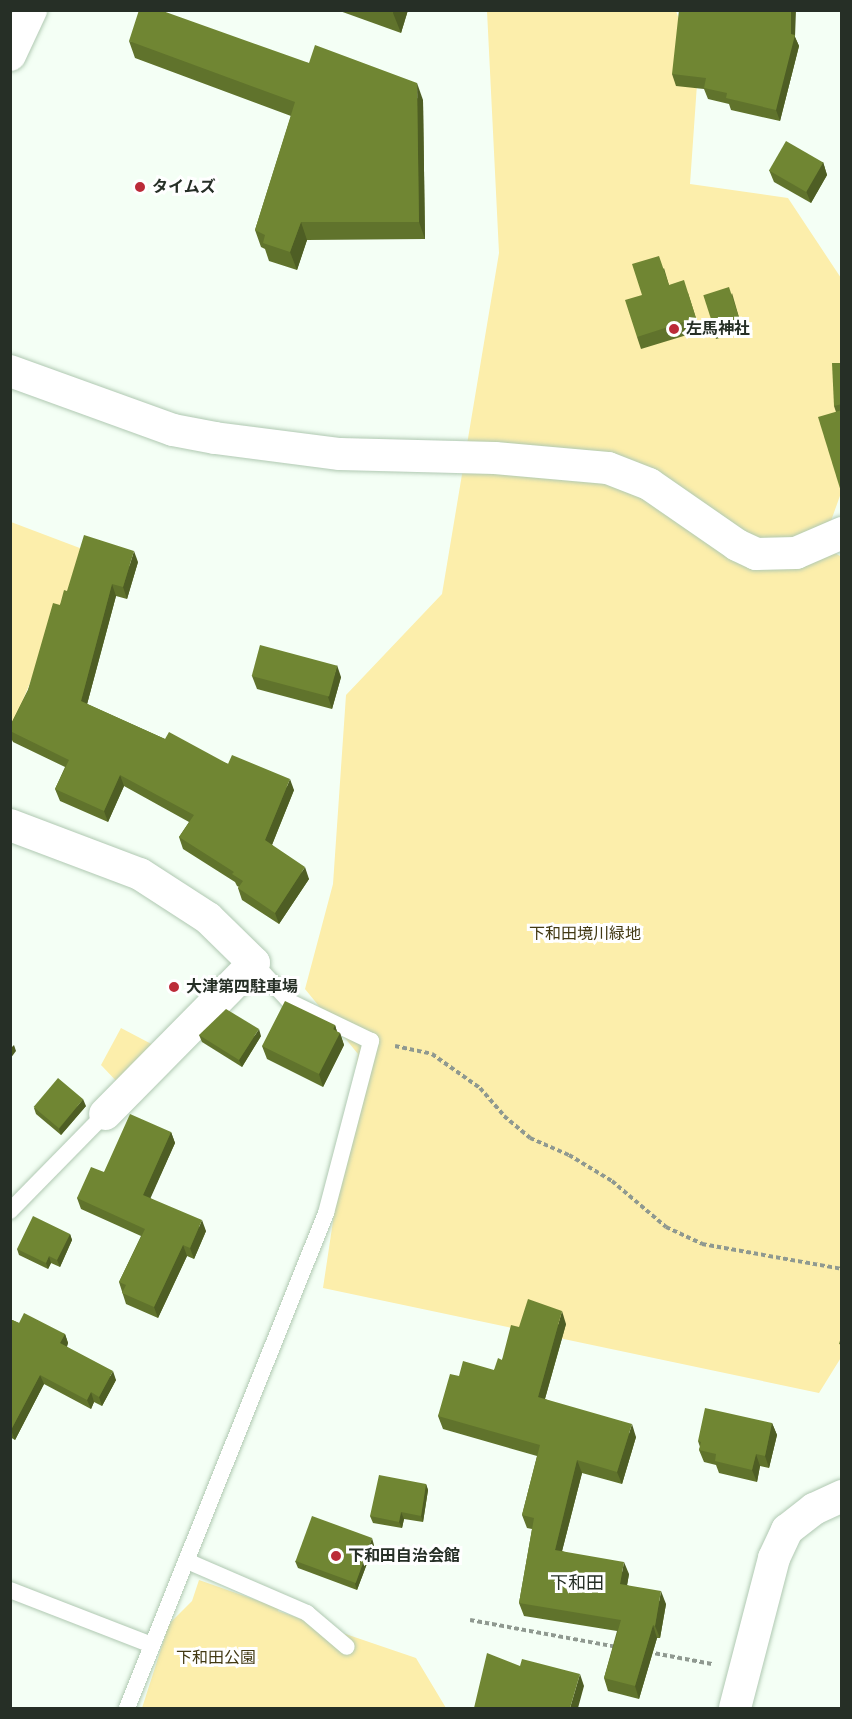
<!DOCTYPE html>
<meta charset="utf-8">
<style>
body{margin:0}
#map{position:relative;width:852px;height:1719px;overflow:hidden;background:#f4fff5;font-family:Karla,"Noto Sans JP",sans-serif}
div>[style]{position:absolute}
[style*='--x']{left:calc(var(--x)*1px);top:calc(var(--y)*1px);width:calc(var(--w)*1px);rotate:calc(var(--a)*1deg)}
.green>*{inset:0;background:#fceeab}
.path>*{height:4px;margin-top:-2px;transform-origin:0;background:repeating-linear-gradient(90deg,#8f9990 0 4.5px,transparent 0 7.5px)}
.roads{filter:drop-shadow(0 0 2px #b0c9b2) drop-shadow(0 0 2px #b0c9b2)}
.service>*{height:16px;margin:-8px;padding:0 8px;transform-origin:8px;border-radius:8px;background:#fff}
.minor>*{height:32px;margin:-16px;padding:0 16px;transform-origin:16px;border-radius:16px;background:#fff}
.wall>*{inset:0;background:#60732c}
.shaded-wall>*{inset:0;background:#4e5e24}
.building>*{inset:0;background:#708633;transform-origin:0 0}
.dots>*{width:16px;height:16px;translate:-50% -50%;box-sizing:border-box;border:3px solid #fff;border-radius:50%}
span{translate:-50% -50%;white-space:nowrap;text-align:center;line-height:1.15;-webkit-text-stroke:6px #fff;paint-order:stroke}
.poi-label{font-size:16px;color:#262f26;font-weight:700}
.left{translate:0 -50%;text-align:left}
.park-label{font-size:16px;color:#423913}
.neighbourhood-label{font-size:18px;color:#262f26}
.frame{position:absolute;inset:0;border:12px solid #262f26;pointer-events:none}
</style>
<div id="map">
<div class="green">
<div style="clip-path:polygon(487px 11px,676px 11px,698px 70px,690px 184px,788px 198px,841px 278px,841px 493px,822px 546px,842px 557px,842px 1356px,819px 1393px,323px 1288px,358px 1054px,305px 989px,333px 884px,346px 695px,442px 594px,499px 253px)"></div>
<div style="clip-path:polygon(11px 522px,85px 550px,11px 729px)"></div>
<div style="clip-path:polygon(121px 1028px,159px 1048px,122px 1087px,101px 1065px)"></div>
<div style="clip-path:polygon(199px 1580px,279px 1608px,278px 1611px,416px 1658px,446px 1708px,142px 1708px,169px 1624px,192px 1601px)"></div>
</div>
<div class="path">
<div style="--x:395;--y:1046;--w:38;--a:12"></div>
<div style="--x:432;--y:1054;--w:59;--a:35.3"></div>
<div style="--x:480;--y:1088;--w:37;--a:49"></div>
<div style="--x:504;--y:1116;--w:34;--a:40"></div>
<div style="--x:530;--y:1138;--w:43;--a:23.6"></div>
<div style="--x:569;--y:1155;--w:50;--a:31.2"></div>
<div style="--x:612;--y:1181;--w:71;--a:40.4"></div>
<div style="--x:666;--y:1227;--w:40;--a:25"></div>
<div style="--x:702;--y:1244;--w:142;--a:10.1"></div>
<div style="--x:470;--y:1620;--w:149;--a:10.4"></div>
<div style="--x:648;--y:1652;--w:65;--a:10.6"></div>
</div>
<div class="roads">
<div class="service">
<div style="--x:10;--y:1211;--w:136;--a:-45.6"></div>
<div style="--x:187;--y:1561;--w:131;--a:23.4"></div>
<div style="--x:307;--y:1613;--w:52;--a:40.4"></div>
<div style="--x:10;--y:1590;--w:152;--a:21.2"></div>
<div style="--x:127;--y:1708;--w:534;--a:-68.1"></div>
<div style="--x:326;--y:1213;--w:178;--a:-75.3"></div>
<div style="--x:371;--y:1041;--w:90;--a:-154.3"></div>
<div style="--x:290;--y:1002;--w:53;--a:-132.7"></div>
</div>
<div class="minor">
<div style="--x:10;--y:55;--w:50;--a:-65"></div>
<div style="--x:10;--y:371;--w:173;--a:19.9"></div>
<div style="--x:173;--y:430;--w:43;--a:10.8"></div>
<div style="--x:215;--y:438;--w:126;--a:7.3"></div>
<div style="--x:340;--y:454;--w:155;--a:1.5"></div>
<div style="--x:495;--y:458;--w:113;--a:5.1"></div>
<div style="--x:608;--y:468;--w:44;--a:21.3"></div>
<div style="--x:649;--y:484;--w:107;--a:34.7"></div>
<div style="--x:737;--y:545;--w:21;--a:25"></div>
<div style="--x:756;--y:554;--w:40;--a:-1.4"></div>
<div style="--x:796;--y:553;--w:50;--a:-23.5"></div>
<div style="--x:10;--y:825;--w:139;--a:20.7"></div>
<div style="--x:140;--y:874;--w:81;--a:32.9"></div>
<div style="--x:208;--y:918;--w:64;--a:44.4"></div>
<div style="--x:254;--y:963;--w:212;--a:134.6"></div>
<div style="--x:735;--y:1708;--w:155;--a:-75.4"></div>
<div style="--x:774;--y:1558;--w:31;--a:-65"></div>
<div style="--x:787;--y:1530;--w:34;--a:-38"></div>
<div style="--x:814;--y:1509;--w:31;--a:-25"></div>
</div>
</div>
<div class="wall">
<div style="clip-path:polygon(337px 10px,408px 10px,401px 33px)"></div>
<div style="clip-path:polygon(795px 37px,799px 46px,780px 121px,731px 110px,729px 104px,708px 99px,704px 89px,676px 86px,672px 74px)"></div>
<div style="clip-path:polygon(129px 41px,309px 63px,423px 100px,425px 239px,307px 240px,297px 270px,269px 261px,265px 249px,261px 247px,255px 230px,291px 116px,135px 58px)"></div>
<div style="clip-path:polygon(823px 162px,827px 175px,811px 203px,774px 182px,769px 170px)"></div>
<div style="clip-path:polygon(664px 268px,669px 285px,688px 293px,700px 331px,641px 349px,637px 337px,642px 295px)"></div>
<div style="clip-path:polygon(732px 293px,743px 331px,716px 339px,714px 332px)"></div>
<div style="clip-path:polygon(842px 363px,842px 495px,836px 412px,834px 406px)"></div>
<div style="clip-path:polygon(138px 562px,127px 599px,116px 596px,87px 704px,165px 739px,294px 790px,272px 845px,309px 879px,279px 924px,242px 900px,238px 888px,239px 887px,237px 886px,235px 882px,183px 849px,179px 837px,189px 822px,124px 786px,108px 822px,60px 801px,55px 789px,65px 767px,13px 742px,10px 736px,10px 726px,28px 690px,60px 605px,67px 591px)"></div>
<div style="clip-path:polygon(252px 676px,341px 677px,332px 709px,257px 689px)"></div>
<div style="clip-path:polygon(335px 1025px,337px 1032px,340px 1033px,344px 1045px,323px 1087px,267px 1059px,262px 1046px)"></div>
<div style="clip-path:polygon(199px 1035px,261px 1036px,242px 1067px,202px 1042px)"></div>
<div style="clip-path:polygon(86px 1106px,61px 1135px,36px 1114px,34px 1108px)"></div>
<div style="clip-path:polygon(171px 1132px,175px 1143px,150px 1198px,206px 1231px,194px 1259px,187px 1256px,158px 1318px,126px 1304px,119px 1282px,141px 1236px,81px 1209px,77px 1198px,104px 1172px)"></div>
<div style="clip-path:polygon(70px 1234px,72px 1240px,60px 1267px,51px 1263px,48px 1269px,19px 1255px,17px 1249px)"></div>
<div style="clip-path:polygon(10px 1319px,19px 1323px,65px 1334px,68px 1343px,67px 1347px,116px 1380px,102px 1406px,94px 1402px,91px 1409px,44px 1384px,15px 1440px,10px 1437px)"></div>
<div style="clip-path:polygon(566px 1324px,545px 1399px,636px 1437px,622px 1484px,582px 1473px,562px 1551px,629px 1574px,627px 1585px,666px 1604px,660px 1638px,657px 1638px,639px 1699px,608px 1691px,604px 1678px,617px 1631px,524px 1616px,519px 1603px,532px 1529px,527px 1528px,522px 1515px,537px 1456px,443px 1429px,438px 1416px,459px 1376px,494px 1370px,502px 1360px,519px 1327px)"></div>
<div style="clip-path:polygon(772px 1423px,777px 1435px,769px 1468px,760px 1466px,757px 1482px,719px 1473px,716px 1465px,704px 1462px,699px 1450px,700px 1447px,698px 1441px)"></div>
<div style="clip-path:polygon(426px 1484px,428px 1490px,423px 1522px,404px 1519px,402px 1528px,373px 1523px,370px 1516px)"></div>
<div style="clip-path:polygon(374px 1545px,357px 1590px,298px 1568px,295px 1561px)"></div>
</div>
<div class="shaded-wall">
<div style="clip-path:polygon(394px 10px,408px 10px,401px 33px,393px 13px)"></div>
<div style="clip-path:polygon(791px 10px,796px 10px,795px 37px,799px 46px,780px 121px,776px 110px,791px 34px)"></div>
<div style="clip-path:polygon(417px 83px,423px 100px,425px 239px,419px 222px)"></div>
<div style="clip-path:polygon(823px 162px,827px 175px,811px 203px,806px 191px)"></div>
<div style="clip-path:polygon(301px 222px,307px 240px,297px 270px,290px 252px)"></div>
<div style="clip-path:polygon(134px 551px,138px 562px,127px 599px,123px 587px)"></div>
<div style="clip-path:polygon(112px 584px,116px 596px,85px 712px,81px 701px)"></div>
<div style="clip-path:polygon(337px 665px,341px 677px,332px 709px,328px 697px)"></div>
<div style="clip-path:polygon(120px 775px,124px 786px,108px 822px,104px 811px)"></div>
<div style="clip-path:polygon(290px 779px,294px 790px,269px 852px,265px 840px)"></div>
<div style="clip-path:polygon(305px 867px,309px 879px,279px 924px,275px 913px)"></div>
<div style="clip-path:polygon(335px 1025px,338px 1035px,340px 1033px,344px 1045px,323px 1087px,319px 1074px)"></div>
<div style="clip-path:polygon(259px 1029px,261px 1036px,242px 1067px,239px 1060px)"></div>
<div style="clip-path:polygon(14px 1045px,16px 1051px,10px 1059px,10px 1049px)"></div>
<div style="clip-path:polygon(83px 1099px,86px 1106px,61px 1135px,59px 1129px)"></div>
<div style="clip-path:polygon(171px 1132px,175px 1143px,147px 1206px,143px 1195px)"></div>
<div style="clip-path:polygon(202px 1220px,206px 1231px,194px 1259px,190px 1248px)"></div>
<div style="clip-path:polygon(70px 1234px,72px 1240px,60px 1267px,57px 1260px)"></div>
<div style="clip-path:polygon(183px 1245px,187px 1256px,158px 1318px,154px 1307px)"></div>
<div style="clip-path:polygon(49px 1256px,51px 1263px,48px 1269px,46px 1263px)"></div>
<div style="clip-path:polygon(562px 1311px,566px 1324px,542px 1409px,538px 1397px)"></div>
<div style="clip-path:polygon(65px 1334px,68px 1343px,64px 1353px,60px 1343px)"></div>
<div style="clip-path:polygon(113px 1371px,116px 1380px,102px 1406px,99px 1397px)"></div>
<div style="clip-path:polygon(40px 1375px,44px 1384px,15px 1440px,11px 1430px)"></div>
<div style="clip-path:polygon(91px 1392px,94px 1402px,91px 1409px,87px 1400px)"></div>
<div style="clip-path:polygon(772px 1423px,777px 1435px,769px 1468px,765px 1456px)"></div>
<div style="clip-path:polygon(632px 1424px,636px 1437px,622px 1484px,617px 1472px)"></div>
<div style="clip-path:polygon(756px 1454px,760px 1466px,757px 1482px,752px 1470px)"></div>
<div style="clip-path:polygon(577px 1460px,582px 1473px,559px 1563px,555px 1550px)"></div>
<div style="clip-path:polygon(426px 1484px,428px 1490px,423px 1522px,421px 1516px)"></div>
<div style="clip-path:polygon(401px 1512px,404px 1519px,402px 1528px,399px 1522px)"></div>
<div style="clip-path:polygon(372px 1538px,374px 1545px,357px 1590px,355px 1584px)"></div>
<div style="clip-path:polygon(624px 1562px,629px 1574px,625px 1597px,620px 1584px)"></div>
<div style="clip-path:polygon(661px 1591px,666px 1604px,660px 1638px,655px 1626px)"></div>
<div style="clip-path:polygon(653px 1625px,657px 1638px,639px 1699px,635px 1686px)"></div>
<div style="clip-path:polygon(580px 1674px,584px 1686px,578px 1708px,570px 1708px)"></div>
</div>
<div class="building">
<div style="clip-path:polygon(139px 10px,160px 10px,309px 63px,315px 45px,417px 83px,419px 222px,301px 222px,290px 252px,263px 243px,265px 235px,255px 230px,295px 102px,129px 41px)"></div>
<div style="clip-path:polygon(679px 10px,791px 10px,791px 34px,795px 35px,776px 110px,726px 98px,727px 93px,704px 88px,706px 78px,672px 74px)"></div>
<div style="left:786px;top:141px;width:43px;height:34px;rotate:30deg"></div>
<div style="clip-path:polygon(659px 256px,669px 285px,684px 280px,696px 318px,637px 337px,625px 300px,642px 295px,632px 264px)"></div>
<div style="left:729px;top:287px;width:39px;height:27px;rotate:72deg"></div>
<div style="clip-path:polygon(832px 363px,842px 363px,842px 404px,834px 406px)"></div>
<div style="clip-path:polygon(842px 410px,842px 495px,818px 417px)"></div>
<div style="clip-path:polygon(84px 535px,134px 551px,123px 587px,112px 584px,81px 701px,165px 739px,169px 732px,228px 764px,232px 755px,290px 779px,265px 840px,305px 867px,275px 913px,238px 888px,243px 881px,232px 874px,234px 872px,179px 837px,194px 815px,120px 775px,104px 811px,55px 789px,69px 760px,10px 731px,10px 726px,28px 690px,53px 603px,60px 605px,64px 590px,67px 591px)"></div>
<div style="left:260px;top:645px;width:80px;height:32px;rotate:15deg"></div>
<div style="clip-path:polygon(285px 1001px,335px 1025px,333px 1029px,340px 1033px,319px 1074px,262px 1046px)"></div>
<div style="clip-path:polygon(226px 1009px,259px 1029px,239px 1060px,199px 1035px)"></div>
<div style="left:58px;top:1078px;width:33px;height:38px;rotate:40deg"></div>
<div style="clip-path:polygon(130px 1114px,171px 1132px,143px 1195px,202px 1220px,190px 1248px,183px 1245px,154px 1307px,122px 1293px,126px 1285px,119px 1282px,145px 1229px,77px 1198px,91px 1167px,104px 1172px)"></div>
<div style="clip-path:polygon(33px 1216px,70px 1234px,57px 1260px,49px 1256px,46px 1263px,17px 1249px)"></div>
<div style="clip-path:polygon(528px 1299px,562px 1311px,538px 1397px,632px 1424px,617px 1472px,577px 1460px,555px 1550px,624px 1562px,620px 1584px,661px 1591px,655px 1626px,653px 1625px,635px 1686px,604px 1678px,621px 1620px,519px 1603px,534px 1518px,522px 1515px,540px 1445px,438px 1416px,450px 1374px,459px 1376px,463px 1361px,494px 1370px,498px 1358px,502px 1360px,511px 1325px,519px 1327px)"></div>
<div style="clip-path:polygon(24px 1313px,65px 1334px,60px 1343px,113px 1371px,99px 1397px,91px 1392px,87px 1400px,40px 1375px,11px 1430px,10px 1319px,19px 1323px)"></div>
<div style="clip-path:polygon(842px 1334px,842px 1345px,839px 1344px)"></div>
<div style="clip-path:polygon(705px 1408px,772px 1423px,765px 1456px,756px 1454px,752px 1470px,715px 1461px,716px 1454px,699px 1450px,701px 1442px,698px 1441px)"></div>
<div style="clip-path:polygon(379px 1475px,426px 1484px,421px 1516px,401px 1512px,399px 1522px,370px 1516px)"></div>
<div style="left:312px;top:1516px;width:64px;height:48px;rotate:20deg"></div>
<div style="clip-path:polygon(487px 1653px,520px 1666px,522px 1659px,580px 1674px,570px 1708px,507px 1708px,503px 1707px,502px 1708px,474px 1708px)"></div>
</div>
<div class="dots">
<div style="left:140px;top:187px;background:#bb2b38"></div>
<div style="left:674px;top:329px;background:#bb2b38"></div>
<div style="left:174px;top:987px;background:#bb2b38"></div>
<div style="left:336px;top:1556px;background:#bb2b38"></div>
</div>
<div class="poi-label">
<span class="left" style="left:152px;top:187px">タイムズ</span>
<span class="left" style="left:686px;top:329px">左馬神社</span>
<span class="left" style="left:186px;top:987px">大津第四駐車場</span>
<span class="left" style="left:348px;top:1556px">下和田自治会館</span>
</div>
<div class="park-label">
<span style="left:585px;top:934px">下和田境川緑地</span>
<span style="left:216px;top:1658px">下和田公園</span>
</div>
<div class="neighbourhood-label">
<span style="left:577px;top:1583px">下和田</span>
</div>
<div class="frame"></div>
</div>
